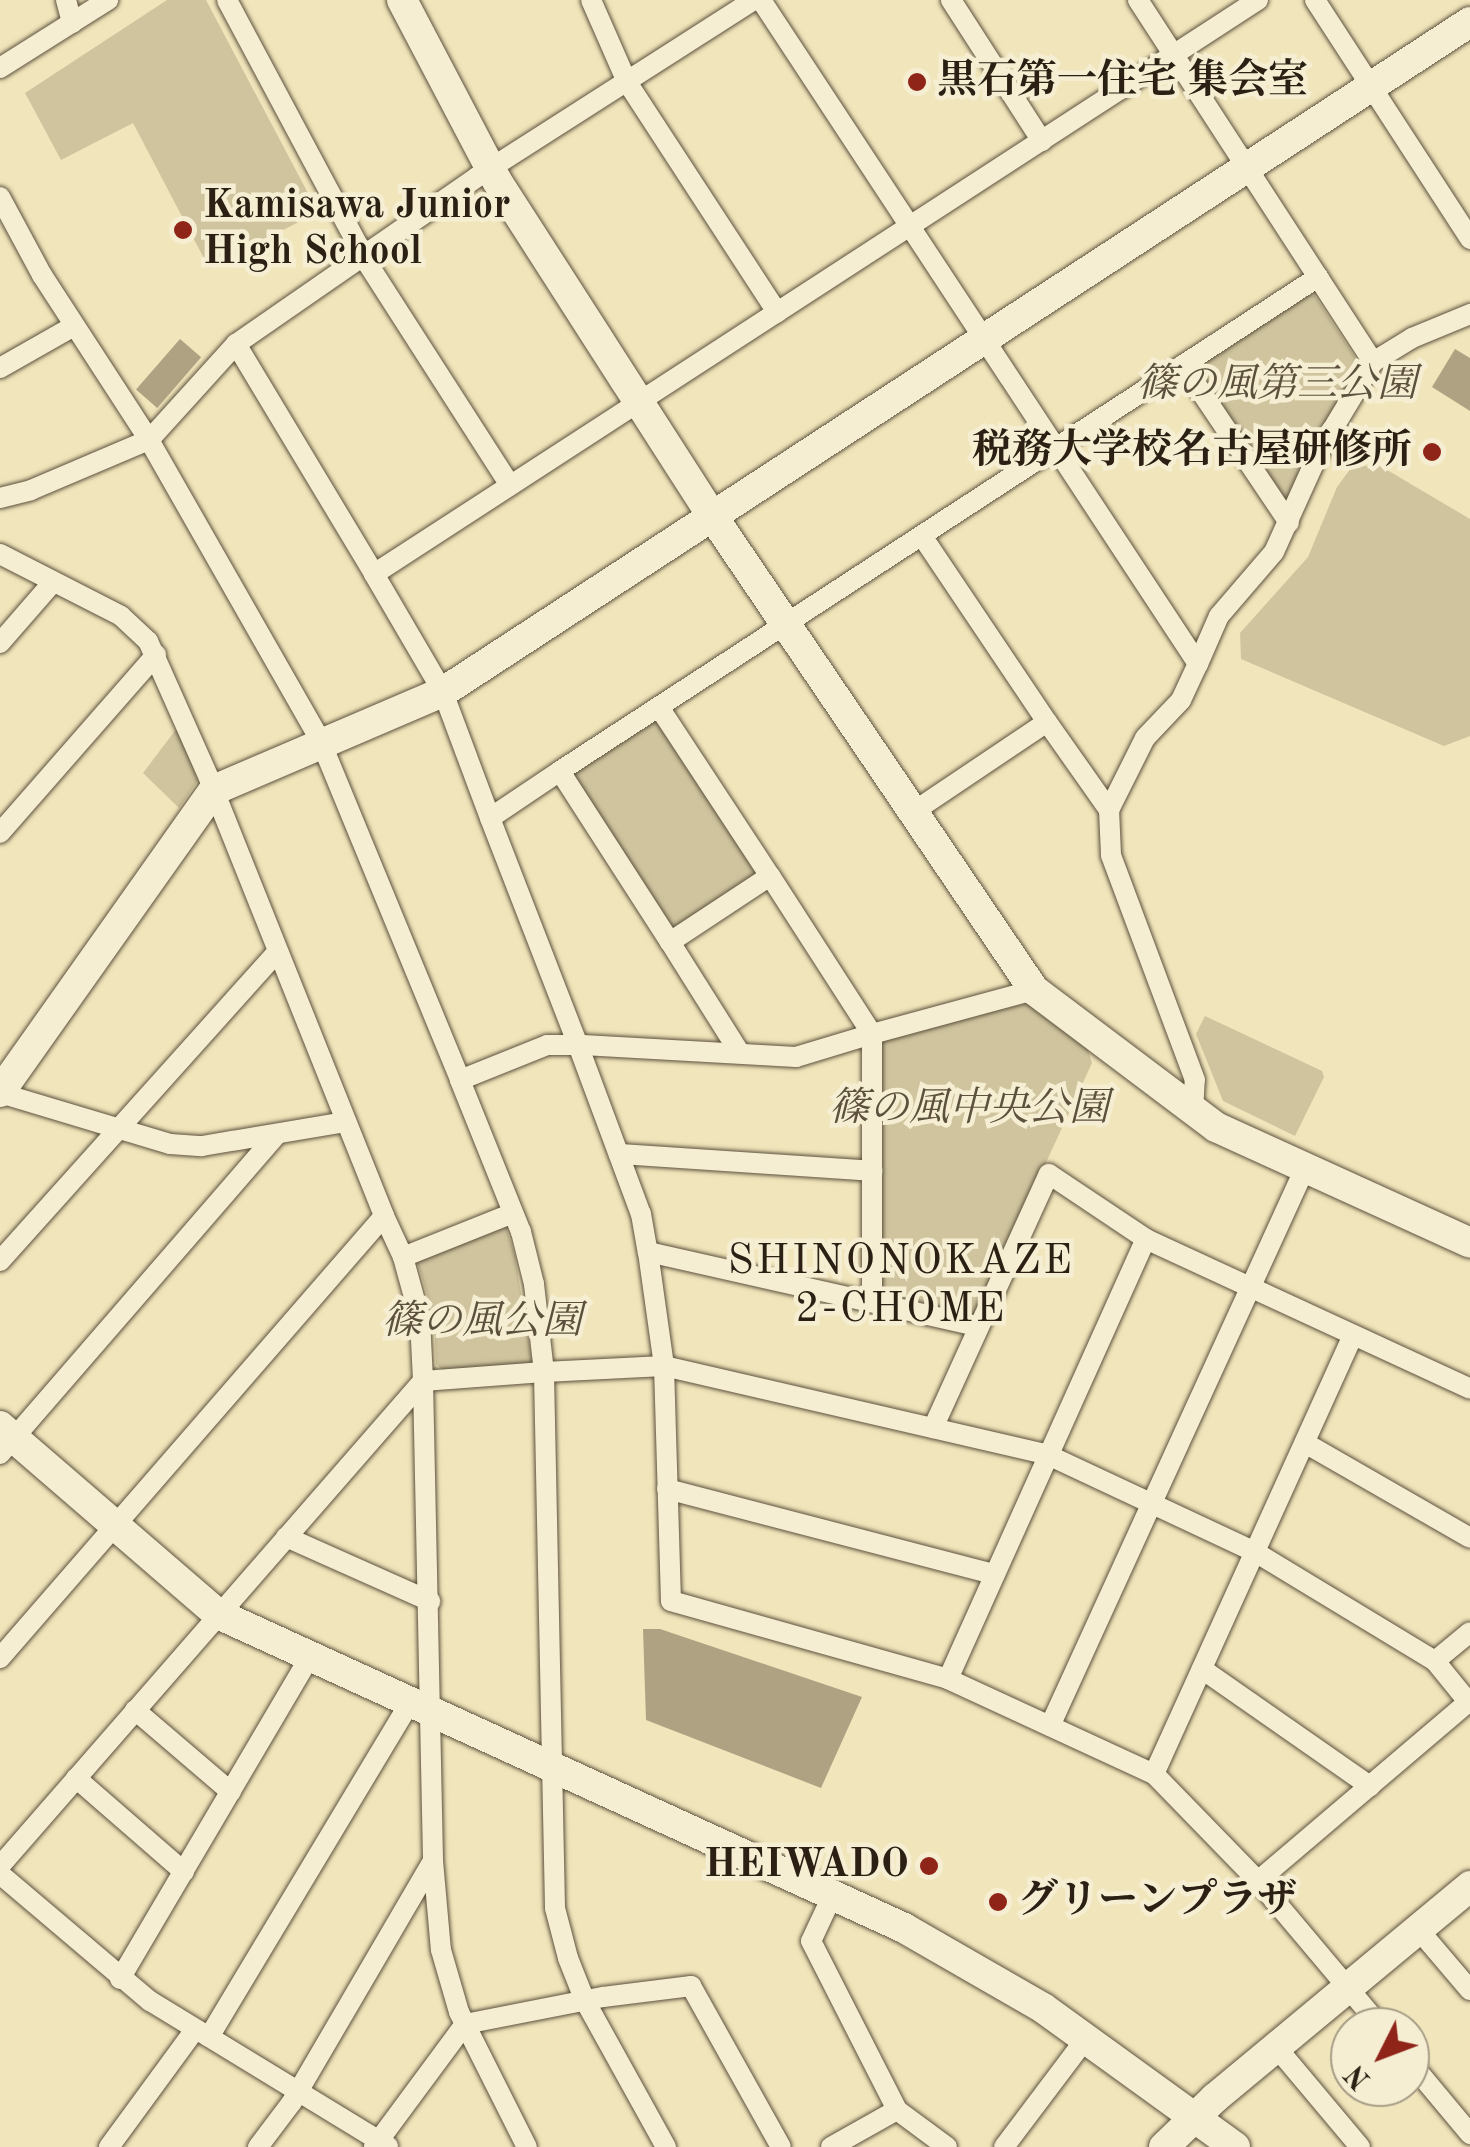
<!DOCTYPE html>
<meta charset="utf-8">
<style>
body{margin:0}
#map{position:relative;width:1470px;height:2147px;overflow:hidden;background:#f1e5bb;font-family:"Old Standard TT","Noto Serif JP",serif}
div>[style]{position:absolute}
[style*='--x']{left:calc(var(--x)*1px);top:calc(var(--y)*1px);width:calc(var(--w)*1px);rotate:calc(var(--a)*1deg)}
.green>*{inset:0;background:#cfc49e}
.water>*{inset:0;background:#aea282;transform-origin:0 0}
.roads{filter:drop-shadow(0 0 2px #5c513d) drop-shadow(0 0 2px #5c513d)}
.street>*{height:20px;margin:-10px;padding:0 10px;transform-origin:10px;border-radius:10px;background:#f6eed3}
.secondary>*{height:30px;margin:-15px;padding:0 15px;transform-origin:15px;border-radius:15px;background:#f6eed3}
.dots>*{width:28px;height:28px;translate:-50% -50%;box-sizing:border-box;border:5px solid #f6eed3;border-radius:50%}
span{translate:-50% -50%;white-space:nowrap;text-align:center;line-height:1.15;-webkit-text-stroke:9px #f6eed3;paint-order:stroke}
.poi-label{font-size:40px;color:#2b2013;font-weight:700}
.left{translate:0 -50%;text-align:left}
.right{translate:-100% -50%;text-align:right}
.park-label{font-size:40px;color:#5c513d;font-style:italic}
.neighbourhood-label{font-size:42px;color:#2b2013;letter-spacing:2.5px}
.north{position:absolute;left:1330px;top:2007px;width:100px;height:100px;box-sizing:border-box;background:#f6eed3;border:2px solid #a59c86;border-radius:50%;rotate:228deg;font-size:28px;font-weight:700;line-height:40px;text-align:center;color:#2b2013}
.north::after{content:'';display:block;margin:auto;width:35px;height:45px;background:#8f2418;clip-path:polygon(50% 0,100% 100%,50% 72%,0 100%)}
</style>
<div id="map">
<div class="green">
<div style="clip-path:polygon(167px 0,206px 0,318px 212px,209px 268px,133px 123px,61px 160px,25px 93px)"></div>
<div style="clip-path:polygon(1307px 294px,1315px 296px,1360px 365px,1293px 497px,1279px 501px,1196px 372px,1199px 363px)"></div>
<div style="clip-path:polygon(1377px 464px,1470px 519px,1470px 736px,1444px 746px,1241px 659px,1240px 633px,1308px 557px,1337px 487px,1351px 468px)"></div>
<div style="clip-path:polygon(652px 720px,660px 721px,758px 871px,757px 880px,677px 932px,668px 928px,572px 781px,575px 772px)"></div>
<div style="clip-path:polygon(177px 728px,198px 780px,179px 808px,143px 773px)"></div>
<div style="clip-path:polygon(1028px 1003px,1087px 1047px,1092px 1063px,977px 1312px,966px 1318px,885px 1298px,878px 1289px,878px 1044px,885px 1035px)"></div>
<div style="clip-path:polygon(1205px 1016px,1322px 1071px,1324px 1077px,1295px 1136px,1223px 1101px,1196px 1034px)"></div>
<div style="clip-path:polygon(497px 1224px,506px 1227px,515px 1256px,532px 1362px,526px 1368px,444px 1371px,436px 1364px,434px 1317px,417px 1261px)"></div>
</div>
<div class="water">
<div style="left:180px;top:339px;width:28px;height:67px;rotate:41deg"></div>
<div style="clip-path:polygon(1455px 349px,1470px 358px,1470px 411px,1432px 387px)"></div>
<div style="clip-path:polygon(643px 1629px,660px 1629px,862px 1697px,821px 1788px,646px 1720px)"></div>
</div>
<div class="roads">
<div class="street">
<div style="--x:66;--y:0;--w:24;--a:75"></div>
<div style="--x:227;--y:0;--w:299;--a:61.9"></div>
<div style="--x:368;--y:264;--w:263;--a:57.3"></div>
<div style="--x:591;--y:0;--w:90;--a:66.3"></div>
<div style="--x:627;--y:82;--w:275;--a:56.9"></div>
<div style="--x:761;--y:0;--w:795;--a:56.65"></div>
<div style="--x:1198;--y:664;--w:52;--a:-66.4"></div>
<div style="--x:1219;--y:616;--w:84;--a:-49.3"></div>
<div style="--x:1274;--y:552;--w:112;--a:-65.7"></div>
<div style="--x:1320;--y:450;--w:103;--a:-58.9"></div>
<div style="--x:951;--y:0;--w:168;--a:57.2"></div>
<div style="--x:1138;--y:0;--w:432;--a:57"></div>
<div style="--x:1373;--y:362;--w:46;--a:-31.6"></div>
<div style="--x:1412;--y:338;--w:63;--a:-22.5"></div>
<div style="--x:1315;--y:0;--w:285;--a:57"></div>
<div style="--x:0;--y:68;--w:128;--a:-32.2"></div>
<div style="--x:0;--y:197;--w:89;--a:61.7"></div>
<div style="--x:42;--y:275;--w:197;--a:57"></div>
<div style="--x:149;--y:440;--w:348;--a:60.3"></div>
<div style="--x:321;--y:742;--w:365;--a:67.6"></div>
<div style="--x:460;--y:1080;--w:94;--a:-21.9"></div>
<div style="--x:547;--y:1045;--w:31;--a:0"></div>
<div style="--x:578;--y:1045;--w:243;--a:-111.2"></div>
<div style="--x:236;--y:344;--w:268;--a:59"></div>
<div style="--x:1183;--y:365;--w:190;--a:56.1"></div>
<div style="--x:0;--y:368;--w:85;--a:-29.6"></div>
<div style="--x:0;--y:498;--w:32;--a:-14"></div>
<div style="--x:31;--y:490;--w:128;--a:-23"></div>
<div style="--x:149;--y:440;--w:130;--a:-47.8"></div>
<div style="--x:236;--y:344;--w:293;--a:-34.7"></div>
<div style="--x:477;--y:177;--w:329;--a:-32.6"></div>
<div style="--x:0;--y:554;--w:136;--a:27.1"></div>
<div style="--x:121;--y:616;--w:37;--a:43"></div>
<div style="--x:148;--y:641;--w:150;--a:66"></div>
<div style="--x:209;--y:778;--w:472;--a:68.2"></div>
<div style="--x:384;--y:1216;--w:586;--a:130.98"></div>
<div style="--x:0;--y:643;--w:81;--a:-49"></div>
<div style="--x:659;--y:707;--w:202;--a:56.7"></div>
<div style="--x:1047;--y:722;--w:108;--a:54.8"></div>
<div style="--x:560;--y:771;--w:905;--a:-33.09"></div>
<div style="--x:913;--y:812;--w:161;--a:-33.9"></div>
<div style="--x:1047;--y:722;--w:224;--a:-123.9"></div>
<div style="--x:0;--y:833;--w:237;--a:-48.8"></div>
<div style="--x:670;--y:942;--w:131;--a:57.8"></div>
<div style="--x:1034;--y:990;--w:168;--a:164.8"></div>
<div style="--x:872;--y:1034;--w:188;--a:-122.8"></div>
<div style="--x:770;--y:876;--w:120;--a:146.6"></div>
<div style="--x:670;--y:942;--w:203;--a:-122.8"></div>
<div style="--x:560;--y:771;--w:84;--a:146.1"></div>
<div style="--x:490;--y:818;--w:134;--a:-110.5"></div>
<div style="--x:443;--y:692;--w:137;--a:-120.3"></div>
<div style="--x:374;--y:574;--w:1054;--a:-33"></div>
<div style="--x:0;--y:1093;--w:177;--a:16.7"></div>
<div style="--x:170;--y:1144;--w:32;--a:4"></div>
<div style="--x:202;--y:1146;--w:146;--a:-9.5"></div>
<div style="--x:1193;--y:1113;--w:33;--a:-87"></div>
<div style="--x:1195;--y:1080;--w:240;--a:-110.5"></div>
<div style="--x:1111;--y:855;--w:45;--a:-92.5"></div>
<div style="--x:1109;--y:810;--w:80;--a:-63.4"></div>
<div style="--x:1145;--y:738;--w:52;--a:-46.5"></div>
<div style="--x:1181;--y:700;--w:40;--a:-65"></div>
<div style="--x:619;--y:1154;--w:254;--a:3.8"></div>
<div style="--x:384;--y:1216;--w:45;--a:65.1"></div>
<div style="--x:403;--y:1257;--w:64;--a:74.7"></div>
<div style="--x:420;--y:1319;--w:62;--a:87.2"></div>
<div style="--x:423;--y:1381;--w:121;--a:-4.3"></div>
<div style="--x:544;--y:1372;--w:89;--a:-96.5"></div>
<div style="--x:534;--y:1284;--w:54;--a:-104"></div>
<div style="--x:521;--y:1232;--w:164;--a:-111.9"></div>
<div style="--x:648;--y:1252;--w:337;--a:12.7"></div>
<div style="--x:403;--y:1257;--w:118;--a:-21.8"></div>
<div style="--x:0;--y:1261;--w:416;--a:-48.1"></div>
<div style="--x:872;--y:1302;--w:268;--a:-90"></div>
<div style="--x:872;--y:1034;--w:79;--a:163.2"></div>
<div style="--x:796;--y:1057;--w:218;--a:-176.8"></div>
<div style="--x:578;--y:1045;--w:180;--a:69.6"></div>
<div style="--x:641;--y:1214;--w:39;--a:80"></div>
<div style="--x:648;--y:1252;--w:115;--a:82"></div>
<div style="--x:664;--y:1366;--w:235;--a:88.3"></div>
<div style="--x:671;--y:1601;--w:288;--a:15.7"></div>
<div style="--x:948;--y:1679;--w:227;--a:24.8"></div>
<div style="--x:1154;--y:1774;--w:149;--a:45.8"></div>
<div style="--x:1258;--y:1881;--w:191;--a:49.9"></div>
<div style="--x:423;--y:1381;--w:480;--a:88.8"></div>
<div style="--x:433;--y:1861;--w:89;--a:84.9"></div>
<div style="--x:441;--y:1950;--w:65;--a:73.8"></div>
<div style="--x:459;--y:2012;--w:151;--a:63.3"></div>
<div style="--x:933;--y:1428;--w:279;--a:-65.5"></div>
<div style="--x:1049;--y:1174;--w:117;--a:33.8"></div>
<div style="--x:1146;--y:1239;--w:357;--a:24.8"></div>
<div style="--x:1305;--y:1443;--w:190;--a:29.9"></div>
<div style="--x:0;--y:1454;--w:420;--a:-49.1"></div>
<div style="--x:667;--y:1489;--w:338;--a:14.6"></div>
<div style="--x:286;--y:1537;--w:158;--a:24"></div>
<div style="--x:1435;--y:1661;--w:45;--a:-39.6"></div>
<div style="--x:1202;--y:1669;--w:205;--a:34.9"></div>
<div style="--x:948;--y:1679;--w:482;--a:-65.8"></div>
<div style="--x:135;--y:1710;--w:126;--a:40.5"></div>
<div style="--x:1050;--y:1726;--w:614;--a:-65.44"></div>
<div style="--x:1154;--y:1774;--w:481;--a:-65.6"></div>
<div style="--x:76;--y:1778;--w:143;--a:41"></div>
<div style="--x:0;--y:1866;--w:644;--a:-48.91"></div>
<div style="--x:0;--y:1874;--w:197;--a:40.3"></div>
<div style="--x:150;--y:2001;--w:279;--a:31.4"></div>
<div style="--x:1258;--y:1881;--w:276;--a:-40.4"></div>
<div style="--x:834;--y:1892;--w:54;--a:115.1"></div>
<div style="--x:811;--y:1941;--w:190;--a:63"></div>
<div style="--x:897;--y:2110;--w:62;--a:36.5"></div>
<div style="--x:1418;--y:1929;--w:80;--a:49.6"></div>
<div style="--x:120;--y:1979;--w:374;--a:-59.5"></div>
<div style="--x:209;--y:2037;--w:390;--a:-59"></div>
<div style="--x:1277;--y:2048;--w:129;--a:50"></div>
<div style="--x:1410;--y:2062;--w:94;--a:50.2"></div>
<div style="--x:109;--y:2147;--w:144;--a:-53.8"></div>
<div style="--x:258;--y:2147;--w:56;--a:-52.9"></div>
<div style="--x:292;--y:2102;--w:279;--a:-59.7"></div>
<div style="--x:374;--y:2147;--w:153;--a:-53.5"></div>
<div style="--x:465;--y:2024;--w:141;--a:-11.1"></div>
<div style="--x:603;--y:1997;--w:89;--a:-7.1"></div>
<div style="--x:691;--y:1986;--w:184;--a:60.8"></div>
<div style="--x:666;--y:2147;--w:167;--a:-119"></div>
<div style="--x:585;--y:2001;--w:46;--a:-111.6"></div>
<div style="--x:568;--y:1958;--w:52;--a:-104.6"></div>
<div style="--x:555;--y:1908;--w:536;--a:-91.18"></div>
<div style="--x:544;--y:1372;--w:120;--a:-2.9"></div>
<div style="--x:664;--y:1366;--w:394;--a:13"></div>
<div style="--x:1048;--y:1455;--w:229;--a:25.1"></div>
<div style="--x:1255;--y:1552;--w:210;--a:31.2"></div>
<div style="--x:1435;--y:1661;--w:55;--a:50.9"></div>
<div style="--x:831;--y:2147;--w:76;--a:-29.3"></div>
<div style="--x:1004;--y:2147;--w:136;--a:-53"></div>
</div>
<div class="secondary">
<div style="--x:402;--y:0;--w:204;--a:62.3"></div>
<div style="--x:497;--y:181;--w:396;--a:57.3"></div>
<div style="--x:711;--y:514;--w:575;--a:55.84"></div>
<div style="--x:1034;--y:990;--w:228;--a:37"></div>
<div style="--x:1216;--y:1127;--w:279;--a:24.5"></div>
<div style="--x:0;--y:1092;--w:370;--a:-54.7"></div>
<div style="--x:214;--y:790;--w:249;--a:-23.2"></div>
<div style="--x:443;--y:692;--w:1226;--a:-33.12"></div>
<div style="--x:0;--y:1426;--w:288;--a:40.8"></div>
<div style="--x:218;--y:1614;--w:754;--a:24.59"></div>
<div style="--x:904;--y:1928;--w:160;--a:29.9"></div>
<div style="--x:1043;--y:2008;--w:237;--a:35.9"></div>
<div style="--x:1164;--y:2147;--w:71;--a:-43.9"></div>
<div style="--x:1215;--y:2098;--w:332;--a:-39.7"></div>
</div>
</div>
<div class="dots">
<div style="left:917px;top:82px;background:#8f2418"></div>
<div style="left:183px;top:230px;background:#8f2418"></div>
<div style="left:1432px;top:452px;background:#8f2418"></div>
<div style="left:929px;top:1866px;background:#8f2418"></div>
<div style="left:998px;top:1902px;background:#8f2418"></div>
</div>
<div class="poi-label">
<span class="left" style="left:937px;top:82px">黒石第一住宅 集会室</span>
<span class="left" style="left:203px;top:230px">Kamisawa Junior<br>High School</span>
<span class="right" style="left:1412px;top:452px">税務大学校名古屋研修所</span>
<span class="right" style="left:909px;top:1866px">HEIWADO</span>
<span class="left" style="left:1018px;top:1902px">グリーンプラザ</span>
</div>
<div class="park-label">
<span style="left:1277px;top:386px">篠の風第三公園</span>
<span style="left:969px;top:1110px">篠の風中央公園</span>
<span style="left:482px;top:1323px">篠の風公園</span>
</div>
<div class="neighbourhood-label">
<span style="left:901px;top:1286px">SHINONOKAZE<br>2-CHOME</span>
</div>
<div class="north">N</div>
</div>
